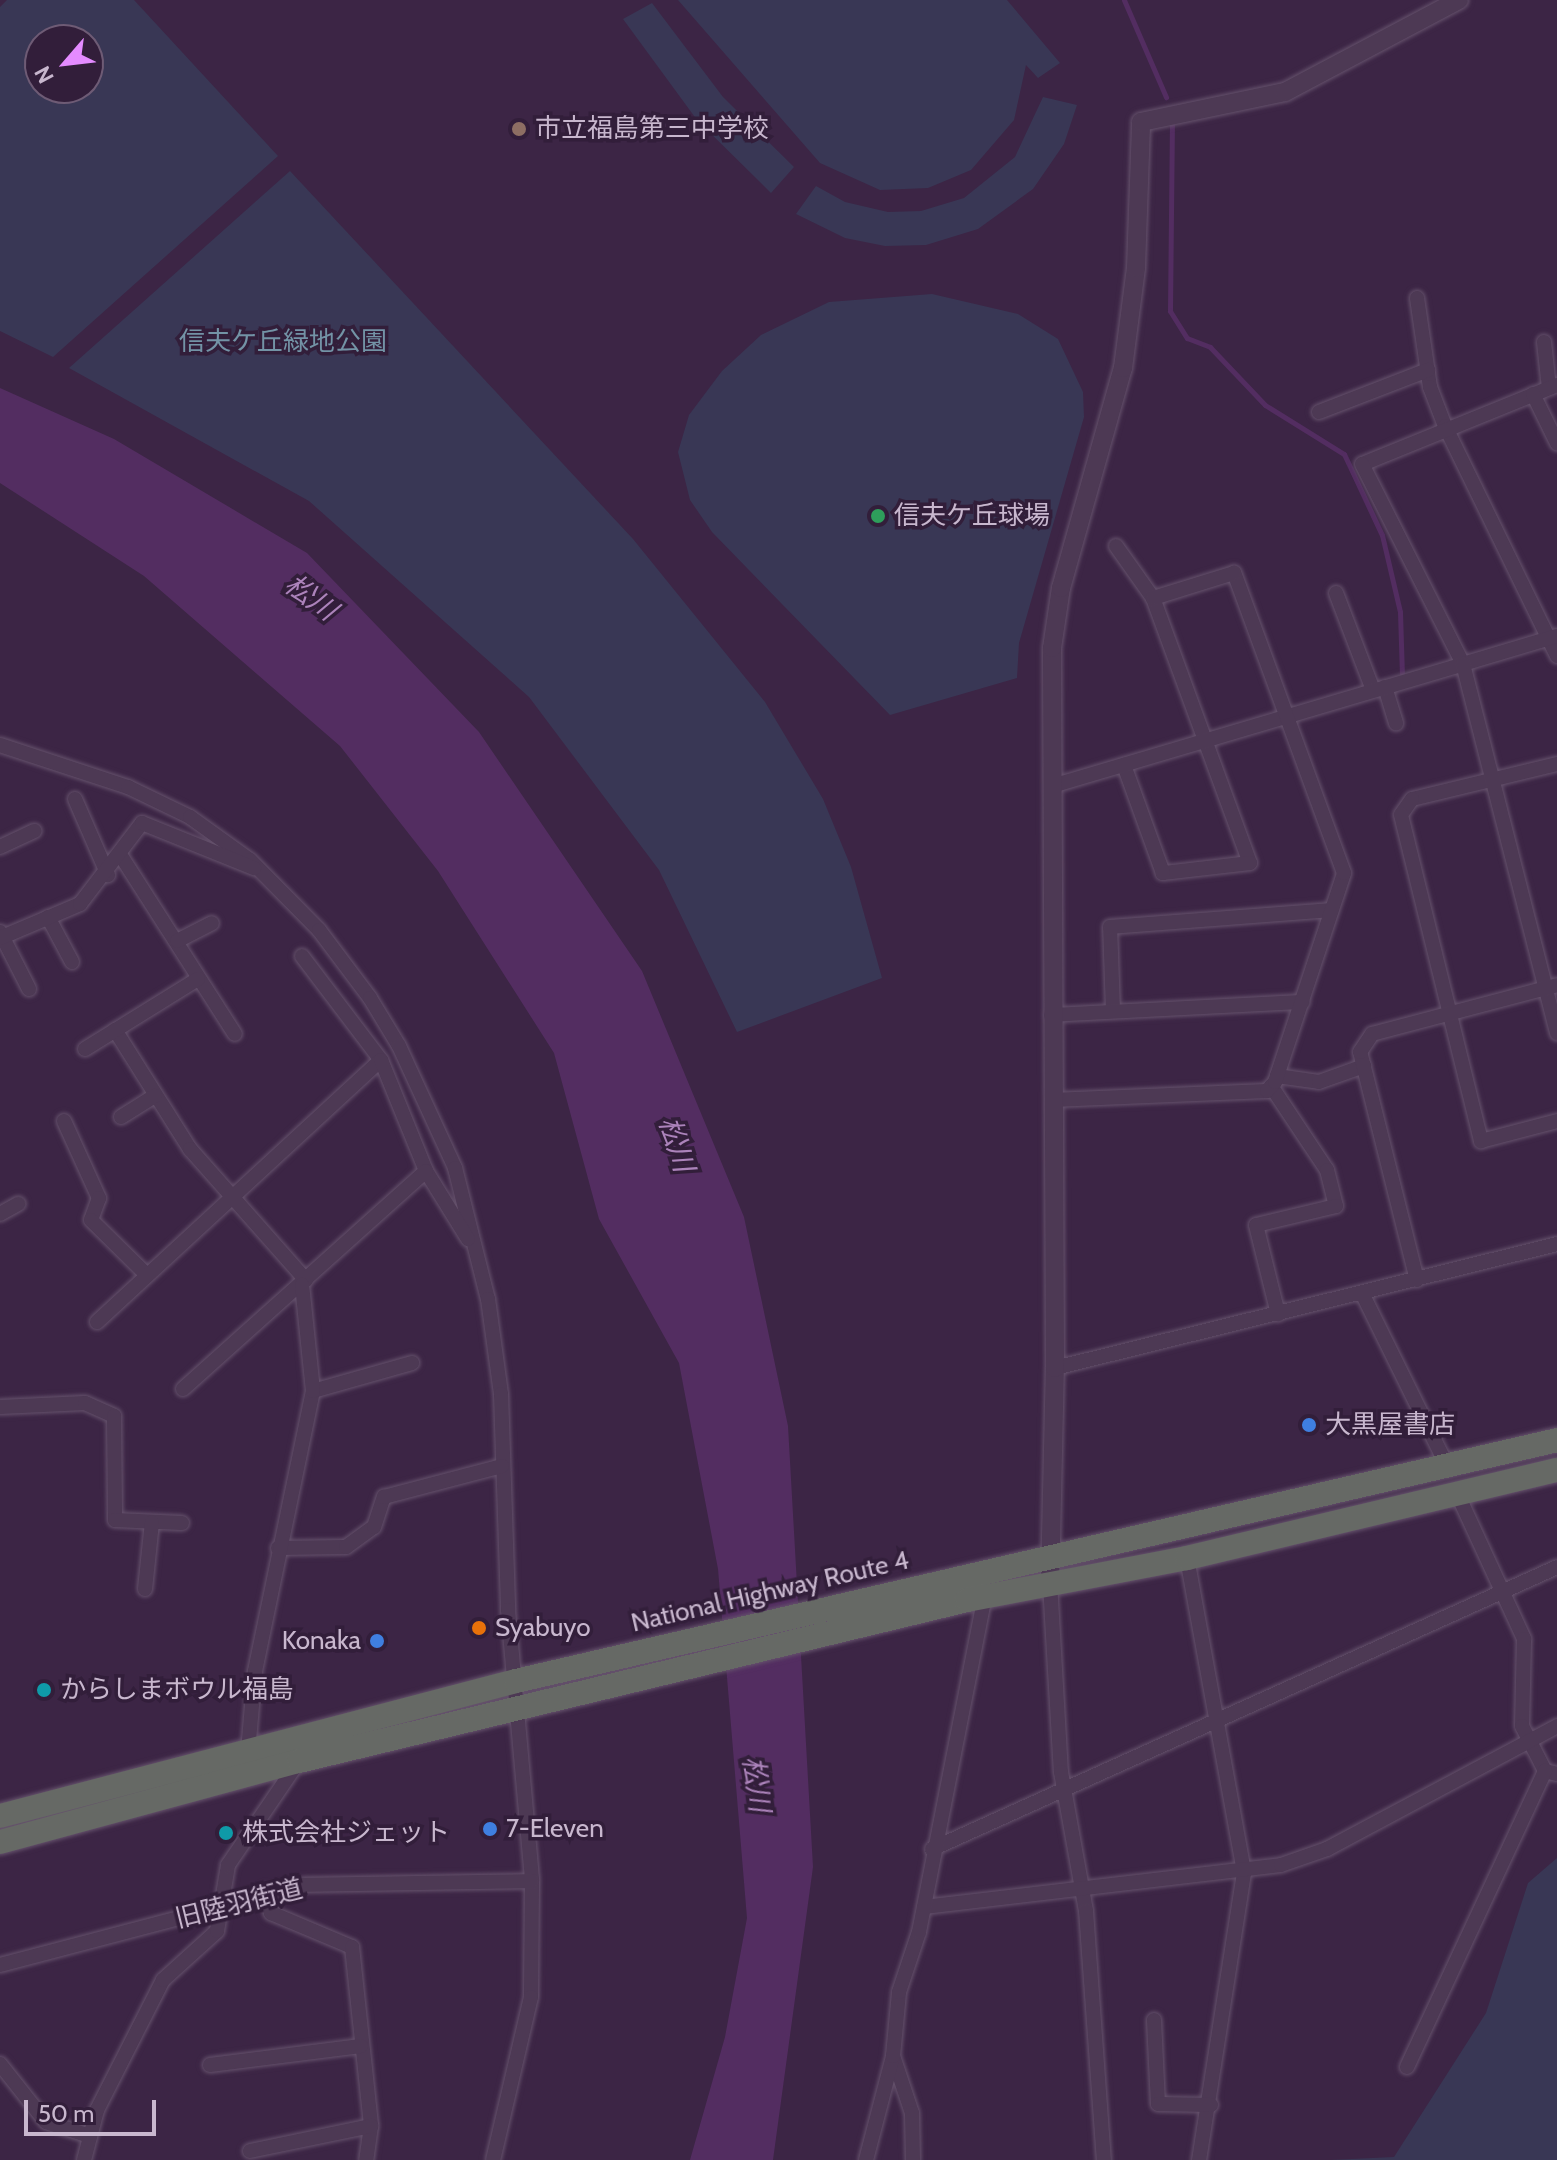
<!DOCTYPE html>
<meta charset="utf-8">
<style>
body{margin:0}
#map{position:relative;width:1557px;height:2160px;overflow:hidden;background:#3c2545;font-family:Cabin,"Noto Sans JP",sans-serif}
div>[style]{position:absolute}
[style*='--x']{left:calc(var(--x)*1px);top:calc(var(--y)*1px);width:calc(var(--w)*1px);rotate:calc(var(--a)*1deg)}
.green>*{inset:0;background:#393755}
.water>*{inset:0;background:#532d61}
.stream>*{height:5px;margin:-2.5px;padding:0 2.5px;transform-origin:2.5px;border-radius:2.5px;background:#532d61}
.roads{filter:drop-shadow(0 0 2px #65526c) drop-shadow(0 0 2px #65526c)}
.minor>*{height:14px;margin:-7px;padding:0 7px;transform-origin:7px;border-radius:7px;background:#4d3954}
.tertiary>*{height:18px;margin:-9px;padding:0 9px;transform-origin:9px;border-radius:9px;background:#4d3954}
.trunk>*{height:24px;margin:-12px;padding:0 12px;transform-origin:12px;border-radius:12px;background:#666965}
.dots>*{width:22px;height:22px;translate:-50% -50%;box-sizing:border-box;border:4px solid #321e3a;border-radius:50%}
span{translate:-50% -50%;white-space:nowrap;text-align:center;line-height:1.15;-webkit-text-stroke:7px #321e3a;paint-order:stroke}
.poi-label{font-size:26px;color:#c8b7ce}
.left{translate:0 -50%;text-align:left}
.right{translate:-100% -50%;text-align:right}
.park-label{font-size:26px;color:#7393a6}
.street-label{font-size:26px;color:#c8b7ce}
.water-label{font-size:28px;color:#ac83bb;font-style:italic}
.north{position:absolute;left:24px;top:24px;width:80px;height:80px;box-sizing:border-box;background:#321e3a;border:2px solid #6e5b75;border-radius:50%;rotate:242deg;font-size:22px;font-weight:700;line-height:32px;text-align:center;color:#c8b7ce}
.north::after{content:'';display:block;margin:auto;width:28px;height:36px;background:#e48bff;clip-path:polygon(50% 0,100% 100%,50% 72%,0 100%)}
.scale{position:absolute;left:24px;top:2100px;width:132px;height:36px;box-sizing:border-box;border:4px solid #c8b7ce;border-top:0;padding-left:10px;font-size:24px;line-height:28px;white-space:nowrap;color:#c8b7ce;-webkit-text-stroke:6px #321e3a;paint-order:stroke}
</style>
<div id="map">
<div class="green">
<div style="clip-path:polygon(evenodd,7px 0,134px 0,278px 156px,53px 357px,0 331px,0 7px,7px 0,40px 40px,88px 40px,88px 88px,40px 88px,40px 40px)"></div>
<div style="clip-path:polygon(678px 0,1007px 0,1060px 63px,1038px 78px,1026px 65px,1014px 120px,971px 170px,928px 188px,880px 190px,820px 163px)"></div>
<div style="clip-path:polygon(652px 3px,723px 97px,794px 167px,771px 193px,697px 120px,623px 19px)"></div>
<div style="clip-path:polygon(1043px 97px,1077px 105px,1064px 144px,1033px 189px,978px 229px,926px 245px,885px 246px,845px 238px,796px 214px,816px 186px,845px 202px,888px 212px,921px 211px,964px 198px,1015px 157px)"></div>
<div style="clip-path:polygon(290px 171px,633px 539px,765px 702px,823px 799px,851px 867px,882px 978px,737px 1032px,659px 870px,529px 697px,309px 501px,69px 368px)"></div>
<div style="clip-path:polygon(932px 294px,1018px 314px,1058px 339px,1083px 392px,1084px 417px,1019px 643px,1017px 678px,890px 715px,712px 532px,690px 500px,678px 452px,689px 415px,722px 371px,761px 335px,829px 302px)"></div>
<div style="clip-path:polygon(1557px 1858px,1557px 2160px,1330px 2160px,1394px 2157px,1486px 2013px,1528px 1883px)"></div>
</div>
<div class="water">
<div style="clip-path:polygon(0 388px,114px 439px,307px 553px,479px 732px,642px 971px,744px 1217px,788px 1426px,813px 1867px,773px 2160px,690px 2160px,725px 2037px,747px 1918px,718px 1569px,679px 1363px,599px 1219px,554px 1053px,438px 871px,340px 746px,144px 576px,0 483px)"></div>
</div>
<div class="stream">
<div style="--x:1124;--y:0;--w:106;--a:66.6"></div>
<div style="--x:1172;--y:119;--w:192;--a:90.6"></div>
<div style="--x:1170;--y:311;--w:32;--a:58"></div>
<div style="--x:1187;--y:338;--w:25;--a:21"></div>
<div style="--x:1210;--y:347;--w:80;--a:46.5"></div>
<div style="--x:1265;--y:405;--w:93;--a:31.8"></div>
<div style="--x:1344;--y:454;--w:89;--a:64.9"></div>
<div style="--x:1382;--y:535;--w:79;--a:76.8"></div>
<div style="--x:1400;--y:612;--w:65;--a:88.2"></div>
</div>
<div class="roads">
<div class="minor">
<div style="--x:1417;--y:298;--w:90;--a:81.7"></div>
<div style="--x:1430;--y:387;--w:42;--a:69"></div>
<div style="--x:1445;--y:426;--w:256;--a:64"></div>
<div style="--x:1544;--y:342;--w:46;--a:83.8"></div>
<div style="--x:1557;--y:385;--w:210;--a:157.9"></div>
<div style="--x:1362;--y:464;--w:224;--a:63.2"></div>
<div style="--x:1463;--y:664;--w:98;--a:-16.6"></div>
<div style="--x:1533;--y:394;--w:55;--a:63.9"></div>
<div style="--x:1319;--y:412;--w:117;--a:-21.1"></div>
<div style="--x:1116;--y:546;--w:64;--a:54.6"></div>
<div style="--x:1153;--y:598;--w:282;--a:69.9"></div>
<div style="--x:1250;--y:863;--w:88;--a:173.4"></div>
<div style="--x:1163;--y:873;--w:115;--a:-109.9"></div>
<div style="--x:1336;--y:593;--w:104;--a:69.1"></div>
<div style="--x:1385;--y:687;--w:38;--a:73"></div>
<div style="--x:0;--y:745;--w:135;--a:18.2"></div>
<div style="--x:128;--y:787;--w:69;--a:25.8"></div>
<div style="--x:190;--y:817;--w:74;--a:35.6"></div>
<div style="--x:250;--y:860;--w:98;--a:45.4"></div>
<div style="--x:319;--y:930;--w:85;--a:53.1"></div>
<div style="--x:370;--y:998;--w:56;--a:58.9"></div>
<div style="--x:399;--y:1046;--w:134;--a:65.3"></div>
<div style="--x:455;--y:1168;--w:135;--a:75.9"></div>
<div style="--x:488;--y:1299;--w:96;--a:82.2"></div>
<div style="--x:501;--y:1394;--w:216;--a:88.1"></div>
<div style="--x:508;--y:1610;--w:272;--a:84.9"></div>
<div style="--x:532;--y:1881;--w:116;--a:90.5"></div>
<div style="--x:531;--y:1997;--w:167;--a:103.1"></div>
<div style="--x:1557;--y:764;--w:149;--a:166.4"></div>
<div style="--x:1412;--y:799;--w:19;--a:125"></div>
<div style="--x:1401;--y:815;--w:336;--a:76.2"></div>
<div style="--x:1481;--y:1141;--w:79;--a:-14.7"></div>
<div style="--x:1052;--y:786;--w:429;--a:-16.5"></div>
<div style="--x:1463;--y:664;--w:381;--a:75.7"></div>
<div style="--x:75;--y:799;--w:83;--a:66.5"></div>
<div style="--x:0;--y:847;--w:38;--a:-25"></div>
<div style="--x:121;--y:856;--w:211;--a:57.4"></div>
<div style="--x:48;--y:917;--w:51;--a:61.9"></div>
<div style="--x:0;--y:932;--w:64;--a:63"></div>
<div style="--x:0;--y:938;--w:87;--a:-23"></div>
<div style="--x:80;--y:904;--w:102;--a:-52.6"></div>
<div style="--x:142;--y:823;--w:121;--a:21.9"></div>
<div style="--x:177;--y:941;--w:39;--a:-27"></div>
<div style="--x:302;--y:956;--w:131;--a:52.8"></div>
<div style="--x:1113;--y:1011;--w:84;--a:-92"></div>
<div style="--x:1110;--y:927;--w:222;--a:-4.4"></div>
<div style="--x:1051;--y:1015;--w:252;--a:-3"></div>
<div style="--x:115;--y:1030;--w:141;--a:57.8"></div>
<div style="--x:190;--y:1149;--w:175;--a:48.5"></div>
<div style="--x:85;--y:1049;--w:133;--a:-31.8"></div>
<div style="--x:1277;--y:1076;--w:42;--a:8.1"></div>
<div style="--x:1319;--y:1082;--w:48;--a:-19.6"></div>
<div style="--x:1271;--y:1086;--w:101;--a:56.3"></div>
<div style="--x:1327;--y:1170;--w:37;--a:76"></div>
<div style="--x:1336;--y:1206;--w:82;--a:166.6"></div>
<div style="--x:1256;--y:1225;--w:92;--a:76.1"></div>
<div style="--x:1052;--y:1100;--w:215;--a:-2.4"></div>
<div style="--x:1267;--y:1091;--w:12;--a:-48"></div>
<div style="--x:1275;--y:1082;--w:220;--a:-71.7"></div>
<div style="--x:1344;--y:873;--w:320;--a:-110.1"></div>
<div style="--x:1234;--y:573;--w:85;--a:162.8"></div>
<div style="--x:121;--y:1117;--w:40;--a:-32"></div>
<div style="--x:64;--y:1121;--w:85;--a:65.6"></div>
<div style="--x:99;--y:1198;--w:23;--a:110"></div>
<div style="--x:91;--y:1220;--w:78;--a:44.5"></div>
<div style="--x:0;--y:1214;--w:21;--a:-29"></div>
<div style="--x:1417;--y:1280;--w:235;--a:-104"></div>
<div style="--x:1360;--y:1052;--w:22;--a:-56"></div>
<div style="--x:1372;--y:1034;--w:191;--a:-14.8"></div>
<div style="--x:1362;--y:1293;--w:193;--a:63.8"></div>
<div style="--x:97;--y:1322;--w:386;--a:-42.7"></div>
<div style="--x:381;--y:1060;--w:120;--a:67.9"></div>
<div style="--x:426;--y:1171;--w:80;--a:58.3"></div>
<div style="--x:1055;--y:1368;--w:517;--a:-13.87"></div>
<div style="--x:183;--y:1389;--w:326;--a:-41.9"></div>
<div style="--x:313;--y:1391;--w:103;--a:-15.8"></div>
<div style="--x:0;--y:1407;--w:85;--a:-2.7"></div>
<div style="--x:85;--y:1403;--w:32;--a:24"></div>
<div style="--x:114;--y:1416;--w:104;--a:89.4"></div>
<div style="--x:115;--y:1520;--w:67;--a:2.6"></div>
<div style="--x:1457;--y:1493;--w:161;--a:65.3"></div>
<div style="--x:1524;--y:1639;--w:87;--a:91.3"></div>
<div style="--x:1522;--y:1726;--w:51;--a:62.9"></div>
<div style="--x:1545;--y:1771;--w:12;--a:14"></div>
<div style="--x:278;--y:1548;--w:68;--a:-0.8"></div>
<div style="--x:346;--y:1547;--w:34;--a:-36"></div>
<div style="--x:374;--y:1527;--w:32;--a:-72"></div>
<div style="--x:384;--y:1497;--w:122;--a:-14.7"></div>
<div style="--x:1187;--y:1558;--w:320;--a:79.7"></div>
<div style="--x:1244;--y:1873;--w:291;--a:98.9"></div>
<div style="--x:1050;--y:1583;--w:189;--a:86.7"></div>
<div style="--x:1061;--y:1772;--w:141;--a:79.8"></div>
<div style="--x:1086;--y:1911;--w:250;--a:85.9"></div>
<div style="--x:145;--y:1589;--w:67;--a:-84"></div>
<div style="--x:248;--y:1752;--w:81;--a:-85.1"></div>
<div style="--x:255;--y:1671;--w:286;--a:-78.3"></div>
<div style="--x:313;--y:1391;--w:107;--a:-95.9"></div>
<div style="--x:932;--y:1849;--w:686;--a:-24.28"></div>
<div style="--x:265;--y:1892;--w:22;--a:74"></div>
<div style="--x:271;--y:1913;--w:88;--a:22.8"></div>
<div style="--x:352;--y:1947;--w:180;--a:83.9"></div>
<div style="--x:371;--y:2126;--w:34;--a:98"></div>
<div style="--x:924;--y:1907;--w:359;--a:-6.7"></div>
<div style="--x:1281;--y:1865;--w:49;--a:-19.2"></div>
<div style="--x:1327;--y:1849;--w:261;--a:-28.1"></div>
<div style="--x:0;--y:1965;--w:314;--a:-14.7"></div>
<div style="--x:304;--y:1885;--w:228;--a:-1"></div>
<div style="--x:1154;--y:2020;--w:84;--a:87.3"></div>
<div style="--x:1158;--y:2104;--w:53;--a:1.1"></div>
<div style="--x:893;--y:2056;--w:60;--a:71.6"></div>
<div style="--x:912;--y:2113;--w:47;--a:88.8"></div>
<div style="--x:0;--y:2064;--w:74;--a:51.6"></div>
<div style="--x:46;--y:2122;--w:46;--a:17.7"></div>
<div style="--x:210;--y:2065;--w:152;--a:-7.2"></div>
<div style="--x:1407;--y:2067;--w:327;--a:-65"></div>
<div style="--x:250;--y:2151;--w:124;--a:-11.7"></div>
<div style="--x:84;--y:2160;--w:52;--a:-75.4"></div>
<div style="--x:97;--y:2110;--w:146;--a:-63.1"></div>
<div style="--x:163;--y:1980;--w:73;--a:-42.2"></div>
<div style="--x:217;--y:1931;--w:67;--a:-80.5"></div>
<div style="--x:228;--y:1865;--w:126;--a:-55.7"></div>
<div style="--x:866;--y:2160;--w:107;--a:-75.4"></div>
<div style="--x:893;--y:2056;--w:64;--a:-84.6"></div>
<div style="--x:899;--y:1992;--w:63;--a:-71.6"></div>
<div style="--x:919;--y:1932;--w:342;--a:-78.9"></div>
</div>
<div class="tertiary">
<div style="--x:1050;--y:1583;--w:215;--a:-88.7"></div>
<div style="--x:1055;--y:1368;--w:720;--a:-90.24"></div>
<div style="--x:1052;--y:648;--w:61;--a:-81.5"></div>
<div style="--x:1061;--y:588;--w:229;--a:-74.3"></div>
<div style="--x:1123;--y:368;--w:101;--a:-82.6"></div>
<div style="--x:1136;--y:268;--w:146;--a:-88"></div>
<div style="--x:1141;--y:122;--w:147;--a:-11.8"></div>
<div style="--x:1285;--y:92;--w:197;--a:-27.9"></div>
</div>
<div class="trunk">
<div style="--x:0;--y:1816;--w:533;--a:-14.66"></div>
<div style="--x:516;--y:1681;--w:1069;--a:-13.03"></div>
<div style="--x:0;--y:1842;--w:310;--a:-15.2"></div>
<div style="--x:299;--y:1761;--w:687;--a:-13.55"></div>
<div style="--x:967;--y:1600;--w:224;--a:-10.8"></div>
<div style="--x:1187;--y:1558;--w:380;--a:-13.4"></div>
</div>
</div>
<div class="dots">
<div style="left:519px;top:129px;background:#8d6e63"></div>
<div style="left:878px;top:516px;background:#2e9e5b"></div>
<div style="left:1309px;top:1425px;background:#3f7fe0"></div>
<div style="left:479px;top:1628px;background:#e8710a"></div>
<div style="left:377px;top:1641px;background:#3f7fe0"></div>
<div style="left:44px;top:1690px;background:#0f9aa8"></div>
<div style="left:490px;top:1829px;background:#3f7fe0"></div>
<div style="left:226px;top:1833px;background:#0f9aa8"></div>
</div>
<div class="poi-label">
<span class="left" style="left:535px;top:129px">市立福島第三中学校</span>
<span class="left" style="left:894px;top:516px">信夫ケ丘球場</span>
<span class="left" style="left:1325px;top:1425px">大黒屋書店</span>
<span class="left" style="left:495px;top:1628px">Syabuyo</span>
<span class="right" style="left:361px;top:1641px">Konaka</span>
<span class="left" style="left:60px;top:1690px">からしまボウル福島</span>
<span class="left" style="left:506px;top:1829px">7-Eleven</span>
<span class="left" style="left:242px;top:1833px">株式会社ジェット</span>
</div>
<div class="park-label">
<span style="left:283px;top:342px">信夫ケ丘緑地公園</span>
</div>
<div class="street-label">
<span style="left:770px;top:1592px;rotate:-13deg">National Highway Route 4</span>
<span style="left:239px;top:1904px;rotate:-14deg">旧陸羽街道</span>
</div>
<div class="water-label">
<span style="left:311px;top:597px;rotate:36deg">松川</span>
<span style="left:677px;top:1144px;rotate:72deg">松川</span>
<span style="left:757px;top:1784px;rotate:82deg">松川</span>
</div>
<div class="north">N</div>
<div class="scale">50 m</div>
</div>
